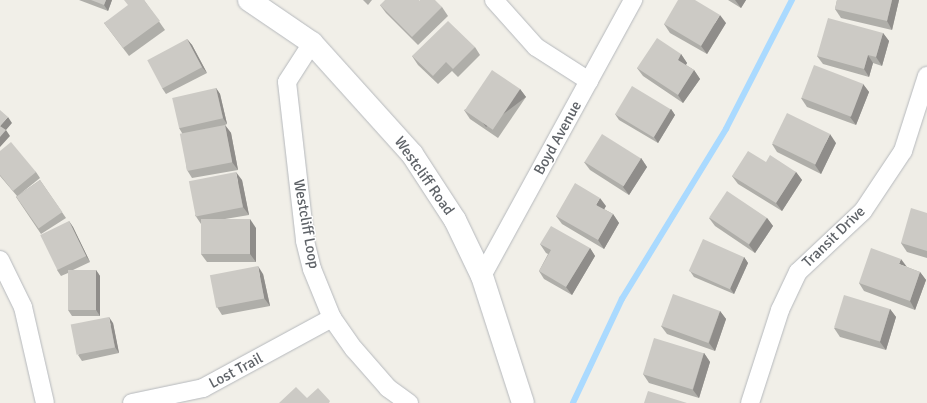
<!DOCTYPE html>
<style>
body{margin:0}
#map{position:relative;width:927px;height:403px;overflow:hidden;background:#f1efe8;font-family:Signika,sans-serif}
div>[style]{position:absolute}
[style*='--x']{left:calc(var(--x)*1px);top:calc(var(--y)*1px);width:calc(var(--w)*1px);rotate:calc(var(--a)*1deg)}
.stream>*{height:5.5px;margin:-2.75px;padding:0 2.75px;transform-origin:2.75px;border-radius:2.75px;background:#aadaff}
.roads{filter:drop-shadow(0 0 1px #b5b8bc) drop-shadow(0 0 1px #b5b8bc)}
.minor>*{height:18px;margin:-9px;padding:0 9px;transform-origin:9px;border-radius:9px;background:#fff}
.tertiary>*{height:22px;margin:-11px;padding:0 11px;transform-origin:11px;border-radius:11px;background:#fff}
.wall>*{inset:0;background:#afaea9}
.shaded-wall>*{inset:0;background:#8f8d8a;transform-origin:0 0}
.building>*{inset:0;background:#cccac5;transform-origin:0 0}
span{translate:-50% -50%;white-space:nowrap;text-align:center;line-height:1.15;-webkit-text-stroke:3px #fff;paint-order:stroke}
.street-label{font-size:15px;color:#5f6368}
</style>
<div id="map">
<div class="stream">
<div style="--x:573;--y:403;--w:115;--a:-64.8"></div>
<div style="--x:622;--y:299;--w:199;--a:-58.5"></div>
<div style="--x:726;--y:129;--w:145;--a:-62.9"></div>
</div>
<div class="roads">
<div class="minor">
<div style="--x:494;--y:0;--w:63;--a:48.2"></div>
<div style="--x:536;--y:47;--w:63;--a:32.7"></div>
<div style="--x:312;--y:43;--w:46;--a:122.7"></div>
<div style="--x:287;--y:82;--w:160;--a:83.5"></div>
<div style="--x:305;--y:241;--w:29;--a:76"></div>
<div style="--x:312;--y:269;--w:53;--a:67.8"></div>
<div style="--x:332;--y:318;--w:38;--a:55"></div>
<div style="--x:354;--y:349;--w:52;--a:48.9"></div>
<div style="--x:388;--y:388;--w:26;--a:36"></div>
<div style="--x:0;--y:260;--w:52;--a:63.9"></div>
<div style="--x:23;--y:307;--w:98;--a:77.1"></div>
<div style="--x:482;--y:276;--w:315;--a:-61.3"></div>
<div style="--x:132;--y:403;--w:73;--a:-11.9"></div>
<div style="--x:203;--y:388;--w:147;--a:-28.5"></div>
<div style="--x:750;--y:403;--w:98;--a:-72.1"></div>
<div style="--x:780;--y:310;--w:42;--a:-64.7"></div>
<div style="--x:798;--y:272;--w:89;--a:-43.2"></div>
<div style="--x:863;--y:211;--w:72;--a:-56.3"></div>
<div style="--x:903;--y:151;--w:79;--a:-72.3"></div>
</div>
<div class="tertiary">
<div style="--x:249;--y:0;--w:76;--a:34.3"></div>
<div style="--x:312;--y:43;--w:149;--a:48"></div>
<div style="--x:412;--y:154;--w:79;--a:56.9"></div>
<div style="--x:455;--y:220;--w:62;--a:64.3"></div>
<div style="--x:482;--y:276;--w:133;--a:72.1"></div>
</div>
</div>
<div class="wall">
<div style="clip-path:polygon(79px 0,112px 0,108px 11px)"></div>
<div style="clip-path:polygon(144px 0,165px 30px,129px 56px,104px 23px)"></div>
<div style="clip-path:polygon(363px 0,372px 0,368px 5px)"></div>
<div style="clip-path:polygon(728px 0,746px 0,741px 8px)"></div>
<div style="clip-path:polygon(837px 0,899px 0,892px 30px,841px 18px,835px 9px)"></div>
<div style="clip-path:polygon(419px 1px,442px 7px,448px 16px,418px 45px,386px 13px,380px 5px)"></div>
<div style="clip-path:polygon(726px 23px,707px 54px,670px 33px,664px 24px)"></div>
<div style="clip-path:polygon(883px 33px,889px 41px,882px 66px,873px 63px,869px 77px,823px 64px,817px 56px)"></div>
<div style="clip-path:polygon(187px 39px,192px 45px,207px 73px,166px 94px,162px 88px)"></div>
<div style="clip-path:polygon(475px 47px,480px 55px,458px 77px,452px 71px,438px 84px,418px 65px,412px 56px)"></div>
<div style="clip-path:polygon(681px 54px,687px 63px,686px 65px,694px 70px,700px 79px,683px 103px,643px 76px,637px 68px)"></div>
<div style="clip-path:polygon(863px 84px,869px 92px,856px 125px,807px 107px,801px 98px)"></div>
<div style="clip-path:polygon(216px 88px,220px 94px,227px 124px,225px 125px,231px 133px,238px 170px,192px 178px,187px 170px,182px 133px,179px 128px)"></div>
<div style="clip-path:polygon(520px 89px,526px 97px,498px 138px,470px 119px,464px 110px)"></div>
<div style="clip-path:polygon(671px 109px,675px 115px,658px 143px,619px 120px,615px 114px)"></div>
<div style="clip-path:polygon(836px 143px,821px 174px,777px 152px,772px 144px)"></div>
<div style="clip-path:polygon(0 151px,36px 172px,40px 178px,20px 194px,40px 180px,66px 218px,41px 234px,16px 197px,17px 196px,0 176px)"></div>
<div style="clip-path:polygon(641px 158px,647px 167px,629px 195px,590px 170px,584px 162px)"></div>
<div style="clip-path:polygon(766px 162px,796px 172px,802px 180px,782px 211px,738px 184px,732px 176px)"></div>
<div style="clip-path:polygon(242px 180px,249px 215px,225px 219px,256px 228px,256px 262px,207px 262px,201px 254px,201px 224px,195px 215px)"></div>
<div style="clip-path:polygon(606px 206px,604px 209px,613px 214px,619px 223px,604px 249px,562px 224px,556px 216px)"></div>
<div style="clip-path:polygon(927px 213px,927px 258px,907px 252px,901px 243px)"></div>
<div style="clip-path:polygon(709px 218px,767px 218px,773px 226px,755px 253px,715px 226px)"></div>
<div style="clip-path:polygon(69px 221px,73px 227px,90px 262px,73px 270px,96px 270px,100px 276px,100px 316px,72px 316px,68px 310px,68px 273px,61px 276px,57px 270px)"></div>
<div style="clip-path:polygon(540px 244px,590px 248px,595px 256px,572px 295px,544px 279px,539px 271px,548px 254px,546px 253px)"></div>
<div style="clip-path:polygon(744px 257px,748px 263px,734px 294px,694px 277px,690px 271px)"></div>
<div style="clip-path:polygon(907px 267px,920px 272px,926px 280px,915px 310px,864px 291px,859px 283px)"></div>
<div style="clip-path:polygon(263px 274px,270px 306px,222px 315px,217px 307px)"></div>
<div style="clip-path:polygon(890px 309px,896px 317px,886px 350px,840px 337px,834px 328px)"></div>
<div style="clip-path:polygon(720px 311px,726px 319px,715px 351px,667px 334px,661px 326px)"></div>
<div style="clip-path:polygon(113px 323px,119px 353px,82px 361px,78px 355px)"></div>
<div style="clip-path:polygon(704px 353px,710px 362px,699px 398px,649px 383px,643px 374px)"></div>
</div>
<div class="shaded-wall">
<div style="clip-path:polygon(106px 0,112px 0,108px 11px,104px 5px)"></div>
<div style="clip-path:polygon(735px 0,746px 0,741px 8px)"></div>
<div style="clip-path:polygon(892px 0,899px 0,892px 30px,887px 21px)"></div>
<div style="clip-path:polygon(720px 15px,726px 23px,707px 54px,701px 46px)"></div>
<div style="clip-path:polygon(883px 33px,889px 41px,882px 66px,876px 57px)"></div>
<div style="clip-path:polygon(187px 39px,192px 45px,207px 73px,202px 67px)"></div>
<div style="clip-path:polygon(681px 54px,687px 63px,684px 68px,678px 60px)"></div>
<div style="clip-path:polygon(868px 55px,873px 63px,869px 77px,864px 69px)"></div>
<div style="clip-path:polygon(694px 70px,700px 79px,683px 103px,678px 95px)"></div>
<div style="clip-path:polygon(863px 84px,869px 92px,856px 125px,850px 117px)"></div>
<div style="clip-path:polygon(216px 88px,220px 94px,227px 124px,223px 118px)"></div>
<div style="left:520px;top:89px;width:10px;height:50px;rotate:53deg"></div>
<div style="clip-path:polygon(671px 109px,675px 115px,658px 143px,654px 137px)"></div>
<div style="clip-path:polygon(8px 117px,12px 123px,6px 130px,10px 136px,0 147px,0 126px)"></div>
<div style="clip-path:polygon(225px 125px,231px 133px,238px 170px,232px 162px)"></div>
<div style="clip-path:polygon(830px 134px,836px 143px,821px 174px,815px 165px)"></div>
<div style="clip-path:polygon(641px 158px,647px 167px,629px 195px,623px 187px)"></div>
<div style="clip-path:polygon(236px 172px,242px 180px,249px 215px,243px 207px)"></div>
<div style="clip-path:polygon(796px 172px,802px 180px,782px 211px,776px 203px)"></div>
<div style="clip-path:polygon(600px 198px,606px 206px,602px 213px,596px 205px)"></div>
<div style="clip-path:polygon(613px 214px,619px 223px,604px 249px,598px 240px)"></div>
<div style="clip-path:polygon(767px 218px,773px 226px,755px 253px,749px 245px)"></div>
<div style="clip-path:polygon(250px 219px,256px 228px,256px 262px,250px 254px)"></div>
<div style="clip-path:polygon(69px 221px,73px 227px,90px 262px,86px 256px)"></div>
<div style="clip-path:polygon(590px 248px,595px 256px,572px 295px,566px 287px)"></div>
<div style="clip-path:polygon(744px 257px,748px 263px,734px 294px,730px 288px)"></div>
<div style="clip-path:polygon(901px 259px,907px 267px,899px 264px)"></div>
<div style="clip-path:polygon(258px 266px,263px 274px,270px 306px,264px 298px)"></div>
<div style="clip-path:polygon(96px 270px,100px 276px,100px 316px,96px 310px)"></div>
<div style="clip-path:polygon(920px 272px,926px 280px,915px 310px,910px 301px)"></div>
<div style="clip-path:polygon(890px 309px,896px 317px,886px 350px,880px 342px)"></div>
<div style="clip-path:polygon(720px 311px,726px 319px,715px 351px,709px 343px)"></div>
<div style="clip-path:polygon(109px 317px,113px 323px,119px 353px,115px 347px)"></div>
<div style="clip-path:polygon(704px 353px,710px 362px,699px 398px,693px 390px)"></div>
</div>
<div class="building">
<div style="clip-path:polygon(91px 0,106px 0,104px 5px)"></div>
<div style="clip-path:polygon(124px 0,144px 0,160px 21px,123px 48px,104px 23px,128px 5px)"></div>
<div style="clip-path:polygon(385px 0,419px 0,419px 1px,420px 0,435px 0,442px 7px,412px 37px,380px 5px)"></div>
<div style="clip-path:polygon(678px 0,695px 0,720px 15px,701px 46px,664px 24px)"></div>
<div style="clip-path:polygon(837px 0,892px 0,887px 21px,835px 9px)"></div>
<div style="clip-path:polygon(828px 18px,883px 33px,876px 57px,868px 55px,864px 69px,817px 56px)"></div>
<div style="clip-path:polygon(448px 21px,475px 47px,453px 69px,446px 62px,433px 76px,412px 56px)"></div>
<div style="clip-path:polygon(657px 38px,681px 54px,678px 60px,694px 70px,678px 95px,637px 68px)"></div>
<div style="left:187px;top:39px;width:32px;height:45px;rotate:62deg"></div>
<div style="left:814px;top:65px;width:53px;height:35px;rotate:21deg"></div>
<div style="left:492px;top:70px;width:34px;height:49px;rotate:34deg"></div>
<div style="left:632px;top:86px;width:45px;height:33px;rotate:31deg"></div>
<div style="left:216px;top:88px;width:31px;height:45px;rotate:77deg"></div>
<div style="clip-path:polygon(0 110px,8px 117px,0 126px,6px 130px,0 137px)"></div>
<div style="left:787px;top:113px;width:48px;height:34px;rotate:26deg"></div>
<div style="left:225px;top:125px;width:38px;height:46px;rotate:79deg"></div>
<div style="left:602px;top:134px;width:46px;height:33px;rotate:32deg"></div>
<div style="clip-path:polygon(11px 142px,36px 172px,13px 191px,0 175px,0 151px)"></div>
<div style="clip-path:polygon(748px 151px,766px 162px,770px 155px,796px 172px,776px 203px,732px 176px)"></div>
<div style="left:236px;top:172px;width:36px;height:48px;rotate:79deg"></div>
<div style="left:40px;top:180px;width:39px;height:29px;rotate:55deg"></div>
<div style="clip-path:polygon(575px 183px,600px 198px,596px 205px,613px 214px,598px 240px,556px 216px)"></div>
<div style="left:727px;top:191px;width:48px;height:32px;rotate:34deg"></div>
<div style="clip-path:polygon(911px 208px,927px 213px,927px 251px,901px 243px)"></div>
<div style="left:201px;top:219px;width:49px;height:35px"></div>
<div style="left:69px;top:221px;width:39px;height:32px;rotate:64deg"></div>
<div style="clip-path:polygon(551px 226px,590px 248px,566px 287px,539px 271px,551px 250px,540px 244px)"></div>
<div style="left:703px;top:239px;width:45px;height:35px;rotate:24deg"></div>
<div style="clip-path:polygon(871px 248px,901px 259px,899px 264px,920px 272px,910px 301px,859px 283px)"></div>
<div style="left:258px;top:266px;width:33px;height:49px;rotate:79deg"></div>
<div style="left:68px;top:270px;width:28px;height:40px"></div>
<div style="left:673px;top:294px;width:50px;height:34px;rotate:20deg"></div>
<div style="left:844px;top:295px;width:48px;height:34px;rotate:17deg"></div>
<div style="left:109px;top:317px;width:31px;height:39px;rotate:79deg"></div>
<div style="left:654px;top:338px;width:52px;height:38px;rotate:17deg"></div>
<div style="clip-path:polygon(296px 387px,307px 398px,318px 388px,330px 401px,329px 403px,279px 403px)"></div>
<div style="clip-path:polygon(648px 391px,687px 403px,644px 403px)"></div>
</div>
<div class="street-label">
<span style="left:558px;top:138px;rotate:-61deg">Boyd Avenue</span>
<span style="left:424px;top:176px;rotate:55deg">Westcliff Road</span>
<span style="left:306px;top:224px;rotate:80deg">Westcliff Loop</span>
<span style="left:834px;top:237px;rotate:-44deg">Transit Drive</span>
<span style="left:236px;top:371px;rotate:-28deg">Lost Trail</span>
</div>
</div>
